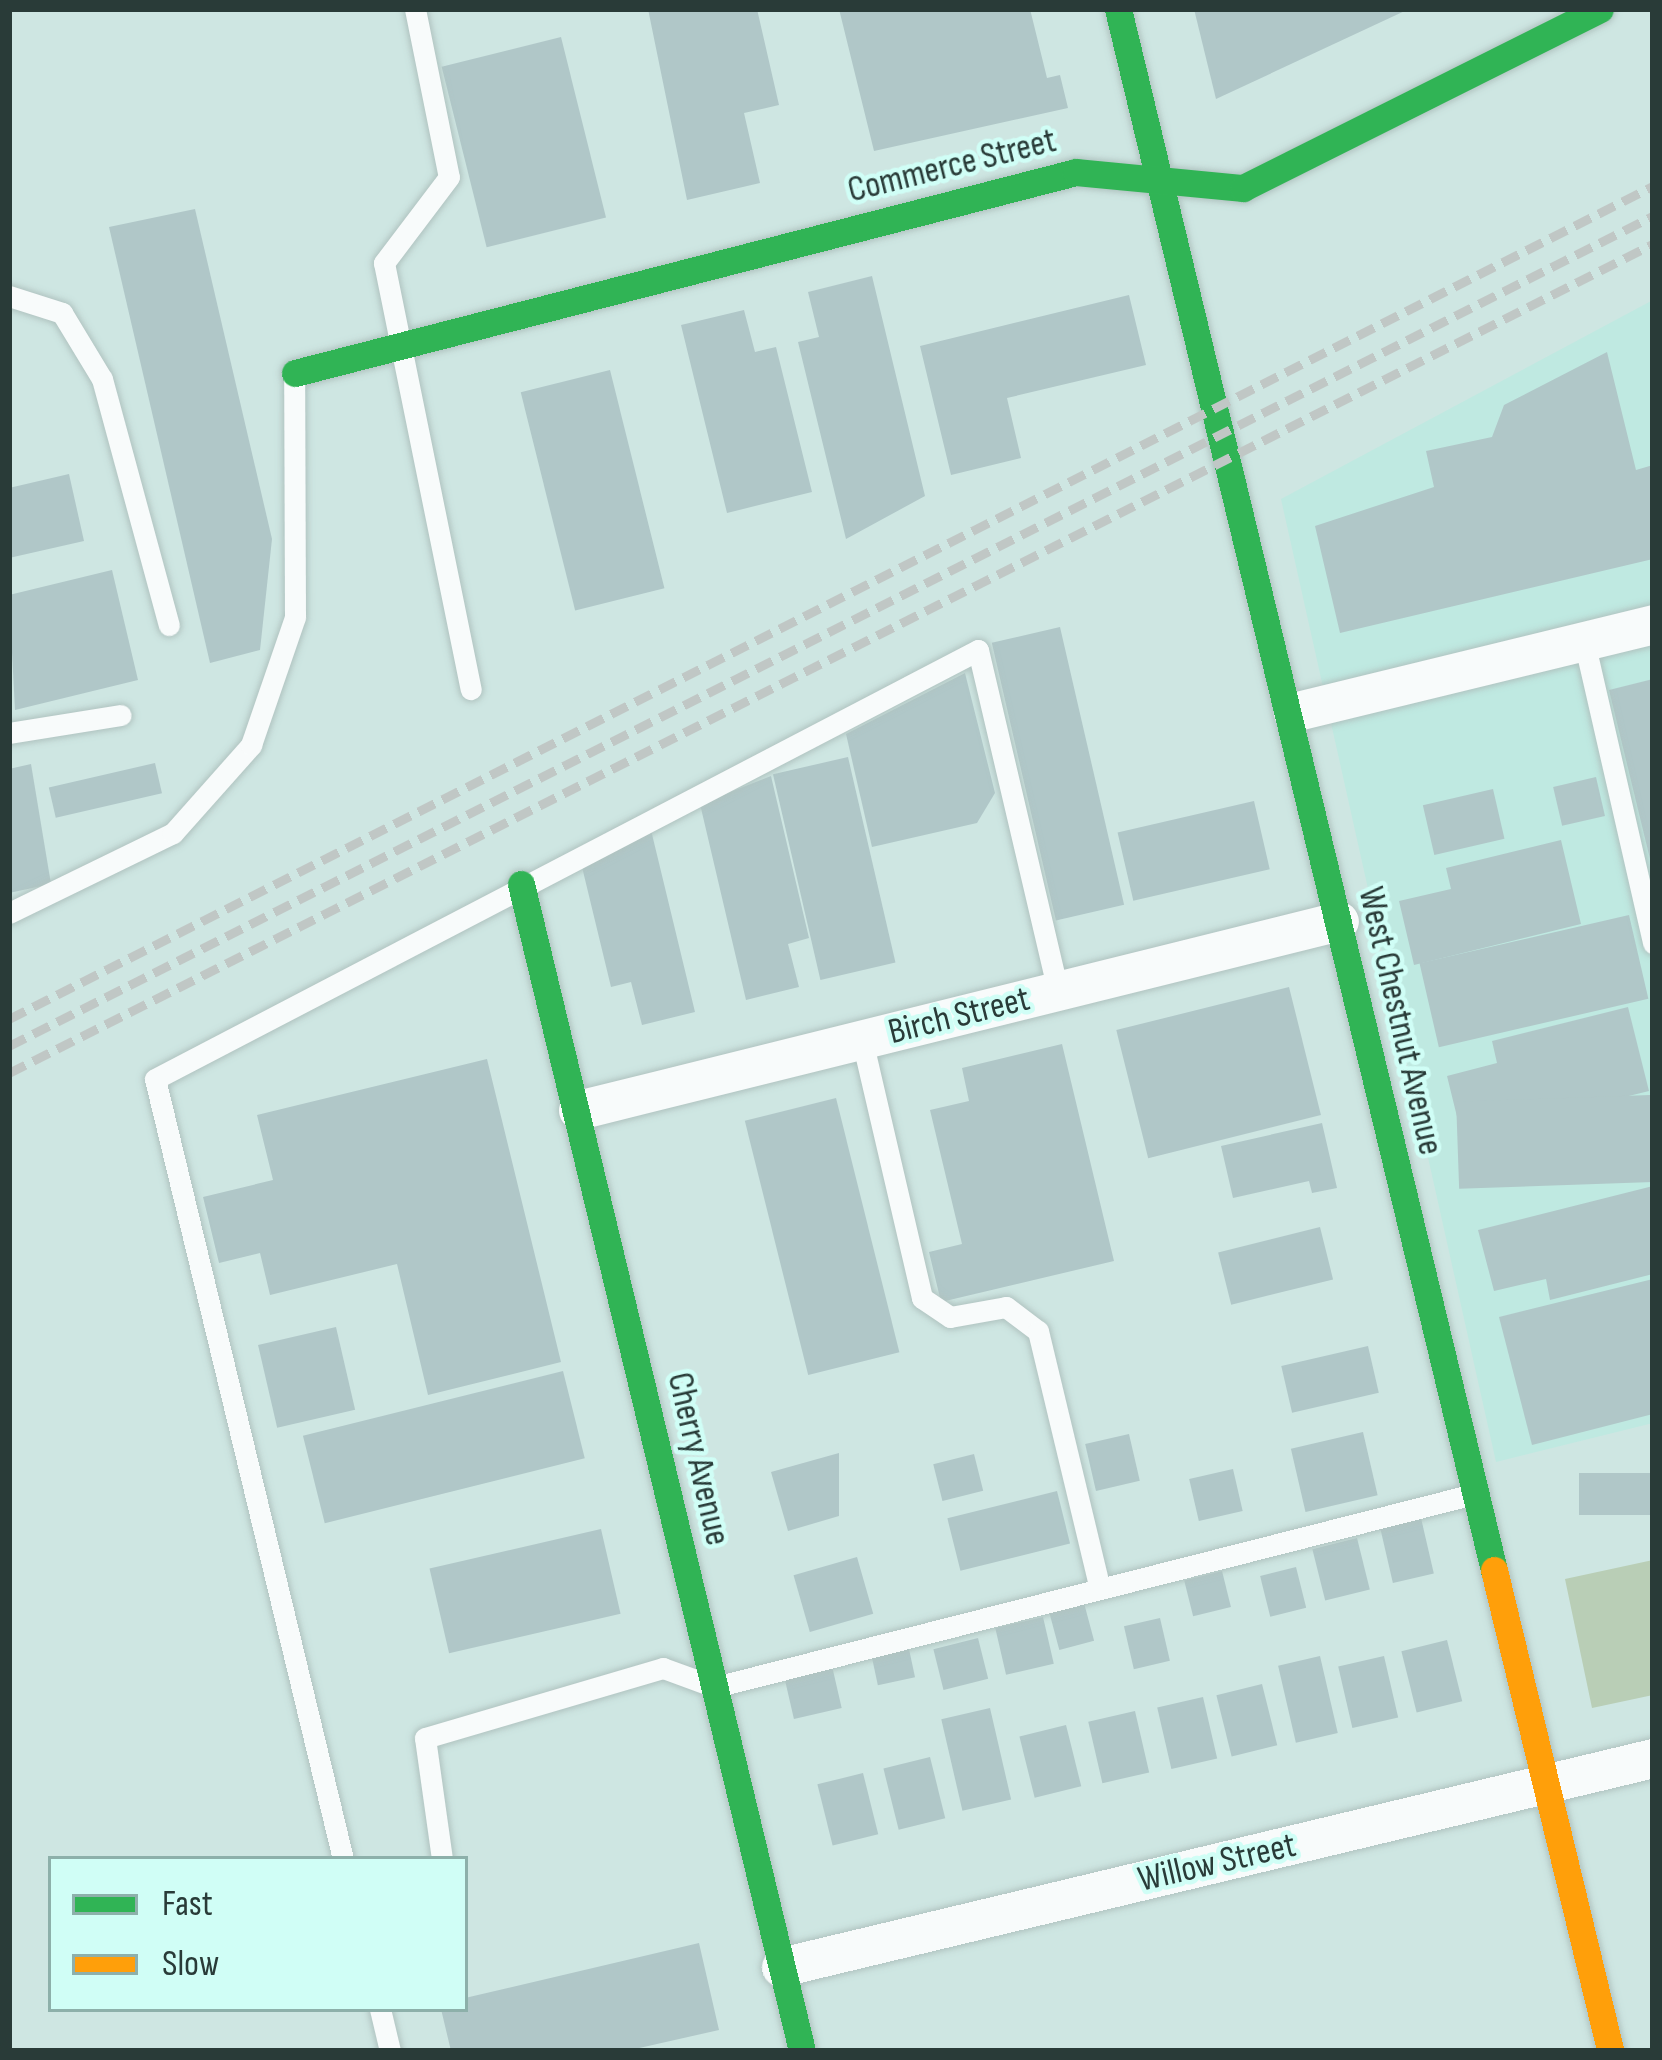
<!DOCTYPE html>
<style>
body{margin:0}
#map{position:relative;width:1662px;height:2060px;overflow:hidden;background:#cee6e2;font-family:"Sofia Sans Condensed",sans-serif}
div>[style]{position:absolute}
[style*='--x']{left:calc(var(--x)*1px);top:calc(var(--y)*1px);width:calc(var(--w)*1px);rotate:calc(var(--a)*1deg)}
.built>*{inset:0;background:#bfe9e1}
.green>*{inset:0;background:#b9ceb6}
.building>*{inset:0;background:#b0c7c8;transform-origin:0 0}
.roads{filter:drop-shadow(0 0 3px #b0c3c0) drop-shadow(0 0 3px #b0c3c0)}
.lane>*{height:21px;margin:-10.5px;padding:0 10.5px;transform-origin:10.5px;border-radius:10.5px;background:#f8fbfb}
.street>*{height:39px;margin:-19.5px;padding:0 19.5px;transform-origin:19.5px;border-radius:19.5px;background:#f8fbfb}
.fast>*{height:27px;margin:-13.5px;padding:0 13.5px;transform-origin:13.5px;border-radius:13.5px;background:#30b455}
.slow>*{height:27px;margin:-13.5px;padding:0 13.5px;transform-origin:13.5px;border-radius:13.5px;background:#ff9f0a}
.rail>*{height:9px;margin-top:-4.5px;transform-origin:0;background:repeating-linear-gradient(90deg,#c0c7c5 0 18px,transparent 0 27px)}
span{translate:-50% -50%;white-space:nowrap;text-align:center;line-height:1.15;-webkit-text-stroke:9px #d0fef6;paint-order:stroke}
.street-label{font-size:36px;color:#293b38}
.frame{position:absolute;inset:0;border:12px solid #293b38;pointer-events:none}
.legend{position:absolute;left:48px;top:1856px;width:420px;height:156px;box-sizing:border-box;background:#d0fef6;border:3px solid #8db0aa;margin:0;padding:15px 21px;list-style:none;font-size:36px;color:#293b38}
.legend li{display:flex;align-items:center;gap:24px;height:60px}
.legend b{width:60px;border:3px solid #8db0aa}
</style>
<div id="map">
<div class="built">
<div style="clip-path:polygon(1653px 300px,1653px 1423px,1496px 1462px,1281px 499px)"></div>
</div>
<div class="green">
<div style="clip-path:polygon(1653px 1560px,1653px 1695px,1592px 1708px,1565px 1579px)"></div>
</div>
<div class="building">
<div style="clip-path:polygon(648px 9px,757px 9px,779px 105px,744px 113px,760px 183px,687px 200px)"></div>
<div style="clip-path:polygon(839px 9px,1030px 9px,1047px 78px,1060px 75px,1068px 108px,874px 151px)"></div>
<div style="clip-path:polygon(1194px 9px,1409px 9px,1216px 99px)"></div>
<div style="left:561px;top:37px;width:186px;height:123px;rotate:76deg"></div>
<div style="clip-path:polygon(195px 209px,272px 539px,260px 650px,210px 663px,109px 227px)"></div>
<div style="clip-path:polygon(872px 276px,925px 496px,846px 539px,798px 342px,819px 337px,808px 292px)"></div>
<div style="clip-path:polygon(1129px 295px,1146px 365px,1007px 398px,1021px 458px,951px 475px,920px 346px)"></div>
<div style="clip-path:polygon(744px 310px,755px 352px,776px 347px,812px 492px,727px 513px,681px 325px)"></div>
<div style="clip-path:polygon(1607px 352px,1636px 470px,1653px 465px,1653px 559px,1340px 633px,1315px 526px,1434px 487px,1426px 451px,1492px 437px,1504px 405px)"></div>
<div style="left:610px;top:370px;width:225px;height:92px;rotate:76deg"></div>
<div style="clip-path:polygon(69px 474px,84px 541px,9px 558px,9px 488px)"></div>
<div style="clip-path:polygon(112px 570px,138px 680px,15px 710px,9px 595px)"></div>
<div style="left:1060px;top:627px;width:285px;height:70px;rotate:77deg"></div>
<div style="clip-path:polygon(965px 673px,995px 793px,977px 823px,872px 847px,846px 734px)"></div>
<div style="clip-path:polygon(1653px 679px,1653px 862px,1651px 863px,1609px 690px)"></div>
<div style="left:848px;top:757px;width:211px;height:77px;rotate:77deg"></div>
<div style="left:155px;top:763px;width:31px;height:109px;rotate:77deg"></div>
<div style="clip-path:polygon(31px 764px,51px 884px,9px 893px,9px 769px)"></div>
<div style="clip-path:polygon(771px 776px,809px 938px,788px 944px,799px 987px,746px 1000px,700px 804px)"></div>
<div style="left:1596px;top:777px;width:40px;height:44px;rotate:77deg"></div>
<div style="left:1493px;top:789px;width:51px;height:72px;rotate:77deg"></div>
<div style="left:1254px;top:801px;width:70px;height:140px;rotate:77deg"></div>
<div style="clip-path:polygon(651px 830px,695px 1012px,642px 1025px,631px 982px,611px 987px,582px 867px)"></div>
<div style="clip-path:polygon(1561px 840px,1581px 924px,1414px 965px,1399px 901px,1451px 889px,1446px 868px)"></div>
<div style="left:1629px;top:915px;width:86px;height:215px;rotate:77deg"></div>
<div style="left:1289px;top:987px;width:132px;height:178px;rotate:76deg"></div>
<div style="clip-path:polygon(1628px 1007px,1649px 1091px,1462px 1137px,1447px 1076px,1497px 1063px,1492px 1041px)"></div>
<div style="clip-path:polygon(1062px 1044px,1114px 1261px,941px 1302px,929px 1252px,962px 1244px,930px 1110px,969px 1101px,962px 1068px)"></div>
<div style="clip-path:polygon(487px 1059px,561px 1362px,428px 1395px,397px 1264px,270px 1295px,260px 1253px,219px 1263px,203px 1197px,273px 1180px,257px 1115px)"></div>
<div style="left:1650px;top:1095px;width:87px;height:194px;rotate:88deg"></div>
<div style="left:836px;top:1098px;width:262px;height:94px;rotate:76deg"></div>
<div style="clip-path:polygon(1322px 1123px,1337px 1188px,1312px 1193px,1309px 1181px,1233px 1198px,1221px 1146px)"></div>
<div style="clip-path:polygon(1653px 1186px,1653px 1274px,1550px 1300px,1546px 1279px,1494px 1291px,1478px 1230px)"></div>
<div style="left:1320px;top:1227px;width:54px;height:105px;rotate:76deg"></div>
<div style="clip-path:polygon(1653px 1279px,1653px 1414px,1532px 1445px,1499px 1317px)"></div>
<div style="left:336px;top:1327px;width:85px;height:80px;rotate:77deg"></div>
<div style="left:1368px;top:1346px;width:48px;height:89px;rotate:77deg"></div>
<div style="left:563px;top:1371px;width:90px;height:268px;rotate:76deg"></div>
<div style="left:1363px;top:1432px;width:65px;height:74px;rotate:77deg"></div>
<div style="left:1129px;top:1434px;width:48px;height:45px;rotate:77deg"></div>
<div style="clip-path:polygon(839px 1453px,839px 1516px,788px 1531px,771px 1472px)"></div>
<div style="left:974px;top:1454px;width:38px;height:42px;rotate:76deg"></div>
<div style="left:1233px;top:1469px;width:43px;height:45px;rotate:77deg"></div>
<div style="left:1653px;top:1473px;width:42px;height:74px;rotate:90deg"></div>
<div style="left:1057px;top:1491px;width:54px;height:113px;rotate:76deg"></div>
<div style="left:1421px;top:1518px;width:57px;height:42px;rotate:77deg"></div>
<div style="left:601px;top:1529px;width:87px;height:176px;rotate:77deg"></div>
<div style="left:1357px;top:1538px;width:53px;height:46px;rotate:76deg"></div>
<div style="left:857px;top:1557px;width:59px;height:66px;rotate:74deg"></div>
<div style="left:1296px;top:1567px;width:42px;height:37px;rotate:76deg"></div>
<div style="left:1222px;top:1571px;width:37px;height:39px;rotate:76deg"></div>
<div style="left:1084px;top:1603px;width:39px;height:36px;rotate:75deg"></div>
<div style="left:1043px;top:1617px;width:48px;height:49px;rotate:77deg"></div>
<div style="left:1160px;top:1618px;width:44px;height:37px;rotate:77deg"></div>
<div style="left:978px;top:1638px;width:42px;height:46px;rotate:76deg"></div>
<div style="left:1447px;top:1640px;width:63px;height:47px;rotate:76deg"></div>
<div style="left:909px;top:1649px;width:29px;height:38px;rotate:78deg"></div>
<div style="left:1320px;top:1656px;width:79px;height:43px;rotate:77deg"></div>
<div style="left:1384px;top:1656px;width:63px;height:47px;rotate:77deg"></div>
<div style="left:832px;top:1666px;width:43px;height:49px;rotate:77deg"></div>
<div style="left:1262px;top:1684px;width:63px;height:47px;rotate:76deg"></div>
<div style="left:1203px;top:1697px;width:63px;height:47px;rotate:77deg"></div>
<div style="left:990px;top:1708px;width:94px;height:50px;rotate:77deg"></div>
<div style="left:1135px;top:1711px;width:63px;height:48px;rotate:77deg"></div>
<div style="left:1066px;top:1725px;width:63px;height:48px;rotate:76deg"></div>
<div style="left:930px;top:1757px;width:63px;height:48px;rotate:76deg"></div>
<div style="left:863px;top:1773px;width:63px;height:47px;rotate:76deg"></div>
<div style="clip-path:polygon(699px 1943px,719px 2030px,626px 2051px,451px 2051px,441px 2009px,465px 2009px,465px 1998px)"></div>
</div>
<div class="roads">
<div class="lane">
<div style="--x:415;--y:9;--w:171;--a:78.6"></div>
<div style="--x:449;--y:177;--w:108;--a:127.1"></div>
<div style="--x:384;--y:263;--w:435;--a:78.5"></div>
<div style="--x:9;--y:296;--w:56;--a:17.8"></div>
<div style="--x:62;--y:313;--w:77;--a:58.8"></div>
<div style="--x:102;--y:379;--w:255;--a:74.8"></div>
<div style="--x:1584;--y:641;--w:310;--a:77.1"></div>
<div style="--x:9;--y:733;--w:113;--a:-9.1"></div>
<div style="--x:9;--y:913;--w:182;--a:-26"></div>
<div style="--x:173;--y:833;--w:118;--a:-48.4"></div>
<div style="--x:251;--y:745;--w:135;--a:-71"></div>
<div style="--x:295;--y:617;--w:241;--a:-90.2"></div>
<div style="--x:862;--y:1040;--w:265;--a:76.9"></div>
<div style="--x:922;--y:1298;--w:34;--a:34"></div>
<div style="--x:950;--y:1317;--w:57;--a:-10.1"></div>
<div style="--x:1006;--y:1307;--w:40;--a:37"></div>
<div style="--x:1038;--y:1331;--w:261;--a:76.5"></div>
<div style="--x:343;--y:1859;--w:802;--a:-103.55"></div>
<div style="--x:155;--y:1079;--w:928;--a:-27.53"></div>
<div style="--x:978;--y:650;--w:350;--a:76.8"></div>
<div style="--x:442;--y:1859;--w:122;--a:-98"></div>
<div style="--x:425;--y:1738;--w:248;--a:-16.4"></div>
<div style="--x:663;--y:1668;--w:55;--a:20.1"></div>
<div style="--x:715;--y:1687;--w:783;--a:-14.27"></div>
<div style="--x:380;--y:2009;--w:43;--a:76.6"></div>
</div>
<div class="street">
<div style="--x:1293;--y:712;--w:371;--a:-13.7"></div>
<div style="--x:578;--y:1110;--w:784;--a:-13.95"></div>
<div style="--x:781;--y:1967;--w:897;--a:-13.48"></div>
</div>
<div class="fast">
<div style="--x:1118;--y:9;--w:1606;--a:76.46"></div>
<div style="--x:295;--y:373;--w:806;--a:-14.43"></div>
<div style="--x:1076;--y:172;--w:168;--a:5.5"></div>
<div style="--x:1243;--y:188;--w:399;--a:-26.6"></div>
<div style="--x:521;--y:884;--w:1200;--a:76.46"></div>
</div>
<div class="slow">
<div style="--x:1494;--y:1570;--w:495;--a:76.4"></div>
</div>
</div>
<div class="rail">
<div style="--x:9;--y:1019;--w:1843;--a:-26.87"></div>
<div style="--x:9;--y:1046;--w:1842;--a:-26.79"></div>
<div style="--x:9;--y:1073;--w:1841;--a:-26.76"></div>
</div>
<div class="street-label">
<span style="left:952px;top:166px;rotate:-14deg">Commerce Street</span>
<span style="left:959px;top:1016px;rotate:-14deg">Birch Street</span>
<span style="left:1400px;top:1021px;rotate:77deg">West Chestnut Avenue</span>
<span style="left:698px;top:1459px;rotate:77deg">Cherry Avenue</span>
<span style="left:1217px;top:1863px;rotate:-13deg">Willow Street</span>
</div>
<div class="frame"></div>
<ul class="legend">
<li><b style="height:15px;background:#30b455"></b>Fast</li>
<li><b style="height:15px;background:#ff9f0a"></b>Slow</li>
</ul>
</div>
